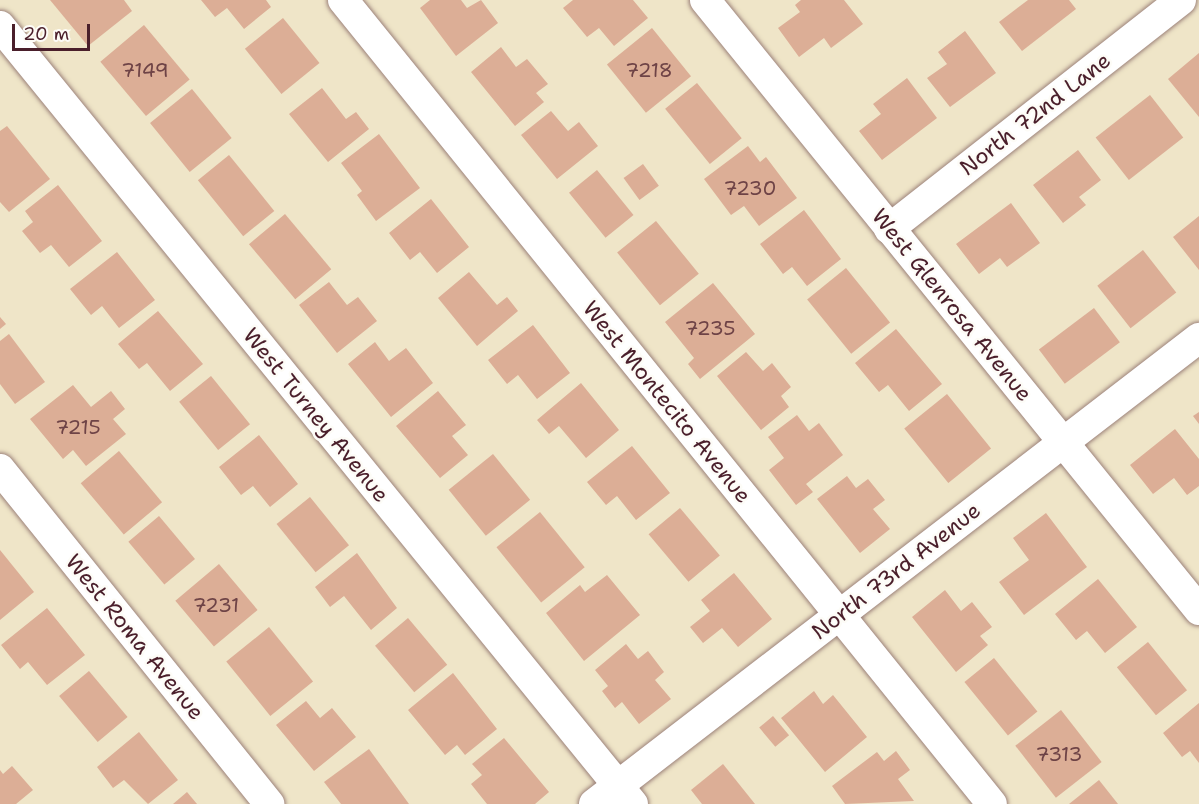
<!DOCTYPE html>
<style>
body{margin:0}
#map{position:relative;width:1199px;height:804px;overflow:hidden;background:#efe5c8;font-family:"Shantell Sans",sans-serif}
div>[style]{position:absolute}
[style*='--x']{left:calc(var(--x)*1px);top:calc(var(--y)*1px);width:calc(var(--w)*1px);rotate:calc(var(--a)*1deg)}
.building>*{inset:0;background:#dcae96;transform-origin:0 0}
.roads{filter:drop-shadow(0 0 2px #9c827a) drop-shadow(0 0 2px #9c827a)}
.street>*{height:30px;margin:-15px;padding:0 15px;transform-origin:15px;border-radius:15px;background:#fff}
span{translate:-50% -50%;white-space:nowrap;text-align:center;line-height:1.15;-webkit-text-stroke:5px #fdfcf7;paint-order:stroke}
.number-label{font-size:20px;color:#6e4346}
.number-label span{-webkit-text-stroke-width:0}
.street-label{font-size:22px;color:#4a1f2b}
.scale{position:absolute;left:12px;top:24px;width:78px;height:27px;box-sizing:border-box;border:3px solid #4a1f2b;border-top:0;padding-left:8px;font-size:18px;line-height:21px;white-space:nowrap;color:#4a1f2b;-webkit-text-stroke:4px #fdfcf7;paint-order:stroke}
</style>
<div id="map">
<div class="building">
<div style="clip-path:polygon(50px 0,124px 0,132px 11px,88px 46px)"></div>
<div style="clip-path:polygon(201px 0,266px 0,271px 7px,244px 29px,227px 8px,215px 17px)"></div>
<div style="clip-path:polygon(430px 0,461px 0,467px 8px,481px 0,498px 23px,456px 56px,420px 8px)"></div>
<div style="clip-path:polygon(573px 0,633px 0,648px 18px,614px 46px,599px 28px,587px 37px,563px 8px)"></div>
<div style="clip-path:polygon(801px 0,844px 0,863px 24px,831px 48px,824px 38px,799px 57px,778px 28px,800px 12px,795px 5px)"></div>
<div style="clip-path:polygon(1028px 0,1069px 0,1076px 9px,1022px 51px,999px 22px)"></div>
<div style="left:283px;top:18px;width:58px;height:49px;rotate:51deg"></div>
<div style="left:144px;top:25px;width:71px;height:57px;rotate:50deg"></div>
<div style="left:652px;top:28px;width:62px;height:58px;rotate:51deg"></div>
<div style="clip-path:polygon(965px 31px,996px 73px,950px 107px,927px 78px,947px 64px,938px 52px)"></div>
<div style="clip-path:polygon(501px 47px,516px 67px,527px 59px,548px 84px,536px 93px,544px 102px,515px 126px,471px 72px)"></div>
<div style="clip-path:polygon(1199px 53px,1199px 117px,1168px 79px)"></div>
<div style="clip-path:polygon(907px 78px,937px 118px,882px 160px,859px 131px,881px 114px,873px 104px)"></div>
<div style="left:697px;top:83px;width:71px;height:41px;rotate:51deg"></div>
<div style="clip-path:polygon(322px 88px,346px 119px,356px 112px,369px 129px,328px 162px,289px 114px)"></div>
<div style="left:192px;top:89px;width:63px;height:54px;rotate:51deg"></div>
<div style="left:1150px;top:95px;width:54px;height:69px;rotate:52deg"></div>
<div style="clip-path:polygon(551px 111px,568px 131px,579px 122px,598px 146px,557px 179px,521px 135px)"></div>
<div style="clip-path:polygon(7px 126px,50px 179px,9px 212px,0 202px,0 131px)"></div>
<div style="clip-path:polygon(379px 134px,420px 188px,376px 221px,357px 195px,362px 191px,341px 163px)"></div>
<div style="clip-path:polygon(748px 146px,760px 162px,766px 157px,797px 198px,759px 226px,744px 206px,731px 215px,704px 179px)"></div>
<div style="clip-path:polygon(1078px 150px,1101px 180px,1079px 197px,1086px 205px,1063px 223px,1033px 185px)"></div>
<div style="left:229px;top:155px;width:72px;height:40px;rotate:51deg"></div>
<div style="left:643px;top:164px;width:27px;height:24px;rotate:54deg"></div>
<div style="left:597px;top:170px;width:58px;height:36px;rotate:51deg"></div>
<div style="clip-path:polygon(58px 185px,102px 241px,69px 267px,51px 245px,40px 253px,22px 231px,33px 222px,25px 211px)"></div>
<div style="clip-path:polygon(431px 199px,469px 247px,437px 273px,420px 252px,410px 260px,389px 233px)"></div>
<div style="clip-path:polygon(1011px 203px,1040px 243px,1007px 267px,1000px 258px,979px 274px,956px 244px)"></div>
<div style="clip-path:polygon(804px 210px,841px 259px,807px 286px,792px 267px,783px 274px,760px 244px)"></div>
<div style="left:285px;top:214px;width:72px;height:47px;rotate:50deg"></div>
<div style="clip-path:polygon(1199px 216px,1199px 270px,1173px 237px)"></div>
<div style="left:656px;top:221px;width:68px;height:50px;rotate:51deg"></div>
<div style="left:1143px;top:250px;width:54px;height:58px;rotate:52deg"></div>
<div style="clip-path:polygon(117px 252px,155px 300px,119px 328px,102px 306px,91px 315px,70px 289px)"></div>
<div style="left:846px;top:268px;width:70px;height:50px;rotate:51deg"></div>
<div style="clip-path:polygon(469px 272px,497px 305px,507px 297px,518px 311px,477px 346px,438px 298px)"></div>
<div style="clip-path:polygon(329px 282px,347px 305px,358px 297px,377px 321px,337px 353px,299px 305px)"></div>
<div style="clip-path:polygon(713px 283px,755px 334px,700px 379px,688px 364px,694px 358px,665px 322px)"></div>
<div style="left:1094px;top:308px;width:43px;height:69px;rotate:53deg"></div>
<div style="clip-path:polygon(158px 311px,203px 364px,170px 391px,147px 363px,139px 369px,118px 344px)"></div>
<div style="clip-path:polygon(0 317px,6px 324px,0 329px)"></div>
<div style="clip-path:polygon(533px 325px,570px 373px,537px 399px,518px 375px,507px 384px,488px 360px)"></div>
<div style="clip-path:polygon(896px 329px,942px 384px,909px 411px,888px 385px,879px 392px,855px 363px)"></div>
<div style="clip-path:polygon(9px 334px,45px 382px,15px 404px,0 384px,0 341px)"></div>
<div style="clip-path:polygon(375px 342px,389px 361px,406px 348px,433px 383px,391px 417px,348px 364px)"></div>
<div style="clip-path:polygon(746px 352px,763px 371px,772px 363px,791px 387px,781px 396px,789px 407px,761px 430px,717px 376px)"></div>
<div style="left:211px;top:376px;width:62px;height:41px;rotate:51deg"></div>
<div style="clip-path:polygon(581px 383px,619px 430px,586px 458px,559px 426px,549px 434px,537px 420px)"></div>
<div style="clip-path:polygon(73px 385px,91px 407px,111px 391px,125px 409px,113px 419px,126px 434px,86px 466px,73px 450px,63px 459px,30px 419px)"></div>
<div style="clip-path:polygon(438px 391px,466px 425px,452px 436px,468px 455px,440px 478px,396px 426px)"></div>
<div style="left:947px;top:394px;width:70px;height:55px;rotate:51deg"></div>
<div style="clip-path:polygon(1199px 412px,1199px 424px,1193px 416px)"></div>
<div style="clip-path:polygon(797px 415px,809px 431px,819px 423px,843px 455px,806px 484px,813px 492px,796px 505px,769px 470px,784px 458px,768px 437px)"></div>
<div style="clip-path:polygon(1175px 429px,1199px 459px,1199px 486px,1187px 495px,1174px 478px,1153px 494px,1130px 465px)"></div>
<div style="clip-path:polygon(259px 435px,298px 484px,270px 507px,253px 486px,241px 495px,219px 467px)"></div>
<div style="clip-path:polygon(632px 446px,670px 493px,636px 520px,617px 496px,606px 505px,587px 482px)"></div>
<div style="left:119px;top:451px;width:67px;height:50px;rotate:50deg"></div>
<div style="left:493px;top:454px;width:59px;height:57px;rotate:51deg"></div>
<div style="clip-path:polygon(847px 476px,856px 488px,868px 479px,885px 500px,873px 509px,890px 529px,860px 553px,817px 499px)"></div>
<div style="left:310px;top:497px;width:62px;height:43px;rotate:51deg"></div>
<div style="left:680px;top:508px;width:62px;height:41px;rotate:50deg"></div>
<div style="left:540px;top:512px;width:71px;height:56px;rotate:51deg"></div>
<div style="clip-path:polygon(1046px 513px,1087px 567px,1024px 615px,999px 582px,1029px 560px,1013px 538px)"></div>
<div style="left:159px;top:516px;width:56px;height:40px;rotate:50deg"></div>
<div style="clip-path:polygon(0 550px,34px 592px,0 620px)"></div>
<div style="clip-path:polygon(357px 553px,397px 608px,371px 630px,344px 596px,330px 607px,315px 587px)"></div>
<div style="left:219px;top:564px;width:60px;height:57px;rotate:50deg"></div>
<div style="clip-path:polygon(734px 573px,772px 619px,738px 647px,722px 628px,703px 643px,690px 627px,710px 611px,701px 600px)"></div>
<div style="clip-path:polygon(607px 575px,640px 615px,584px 661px,546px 613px,580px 585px,585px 592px)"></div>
<div style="clip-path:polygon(1098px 579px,1137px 627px,1105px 653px,1087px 631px,1076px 640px,1055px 614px)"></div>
<div style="clip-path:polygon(945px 590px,961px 611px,972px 602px,992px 627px,980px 636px,988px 645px,956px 672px,912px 617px)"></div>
<div style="clip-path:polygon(47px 608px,85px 655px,47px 685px,28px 662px,20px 669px,1px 645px)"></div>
<div style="left:408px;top:618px;width:61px;height:43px;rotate:50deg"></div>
<div style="left:269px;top:627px;width:70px;height:55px;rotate:51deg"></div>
<div style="left:1148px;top:642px;width:62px;height:40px;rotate:51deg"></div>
<div style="clip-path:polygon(626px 644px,638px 659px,648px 651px,664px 672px,655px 680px,671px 699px,639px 724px,622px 702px,615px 708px,602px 691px,608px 686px,595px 670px)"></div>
<div style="left:994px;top:658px;width:69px;height:38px;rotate:51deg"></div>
<div style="left:89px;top:671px;width:60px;height:39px;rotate:50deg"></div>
<div style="clip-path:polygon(453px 673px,497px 729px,465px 755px,457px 745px,445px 755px,408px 710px)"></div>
<div style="clip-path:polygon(814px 691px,823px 704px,833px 695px,867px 737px,825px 772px,781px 718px)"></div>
<div style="clip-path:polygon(306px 701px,320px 718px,332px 708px,356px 737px,314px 771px,276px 725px)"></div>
<div style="clip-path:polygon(1199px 703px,1199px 763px,1190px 751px,1182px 757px,1163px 733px)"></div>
<div style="left:1061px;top:710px;width:66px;height:58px;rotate:52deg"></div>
<div style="left:773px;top:716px;width:25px;height:18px;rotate:50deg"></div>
<div style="clip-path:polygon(139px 732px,178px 780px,148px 804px,124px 780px,113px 788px,97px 767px)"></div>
<div style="clip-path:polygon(504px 738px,549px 792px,535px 804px,487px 804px,471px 784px,482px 775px,472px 764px)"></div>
<div style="clip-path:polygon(369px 749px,409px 804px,341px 804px,324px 782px)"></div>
<div style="clip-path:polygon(896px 751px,910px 770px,898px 779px,914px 801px,845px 804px,832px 786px,877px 752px,884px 761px)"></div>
<div style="clip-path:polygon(723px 764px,755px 804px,702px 804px,691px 790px)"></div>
<div style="clip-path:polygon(12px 766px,33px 790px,16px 804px,0 804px,0 770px,3px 774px)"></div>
<div style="clip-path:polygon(1099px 780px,1118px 804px,1069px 804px)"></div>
<div style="clip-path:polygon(187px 792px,197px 804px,173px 804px)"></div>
</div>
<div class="roads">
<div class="street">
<div style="--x:343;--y:0;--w:1033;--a:51.09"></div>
<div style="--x:705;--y:0;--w:785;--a:51"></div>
<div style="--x:0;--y:26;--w:1003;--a:50.87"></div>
<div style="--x:889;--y:229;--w:371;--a:-38.1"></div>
<div style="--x:0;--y:469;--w:430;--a:51.2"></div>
<div style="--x:594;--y:804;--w:764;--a:-37.61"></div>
</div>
</div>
<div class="number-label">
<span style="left:145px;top:70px">7149</span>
<span style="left:649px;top:70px">7218</span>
<span style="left:750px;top:188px">7230</span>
<span style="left:710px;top:328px">7235</span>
<span style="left:78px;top:427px">7215</span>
<span style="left:216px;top:605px">7231</span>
<span style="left:1059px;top:754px">7313</span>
</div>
<div class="street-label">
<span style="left:1035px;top:114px;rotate:-38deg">North 72nd Lane</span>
<span style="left:952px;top:305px;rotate:51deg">West Glenrosa Avenue</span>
<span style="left:667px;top:402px;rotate:51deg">West Montecito Avenue</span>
<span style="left:316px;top:415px;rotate:51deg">West Turney Avenue</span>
<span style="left:896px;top:571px;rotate:-38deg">North 73rd Avenue</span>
<span style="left:135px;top:637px;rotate:51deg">West Roma Avenue</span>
</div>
<div class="scale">20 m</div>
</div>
